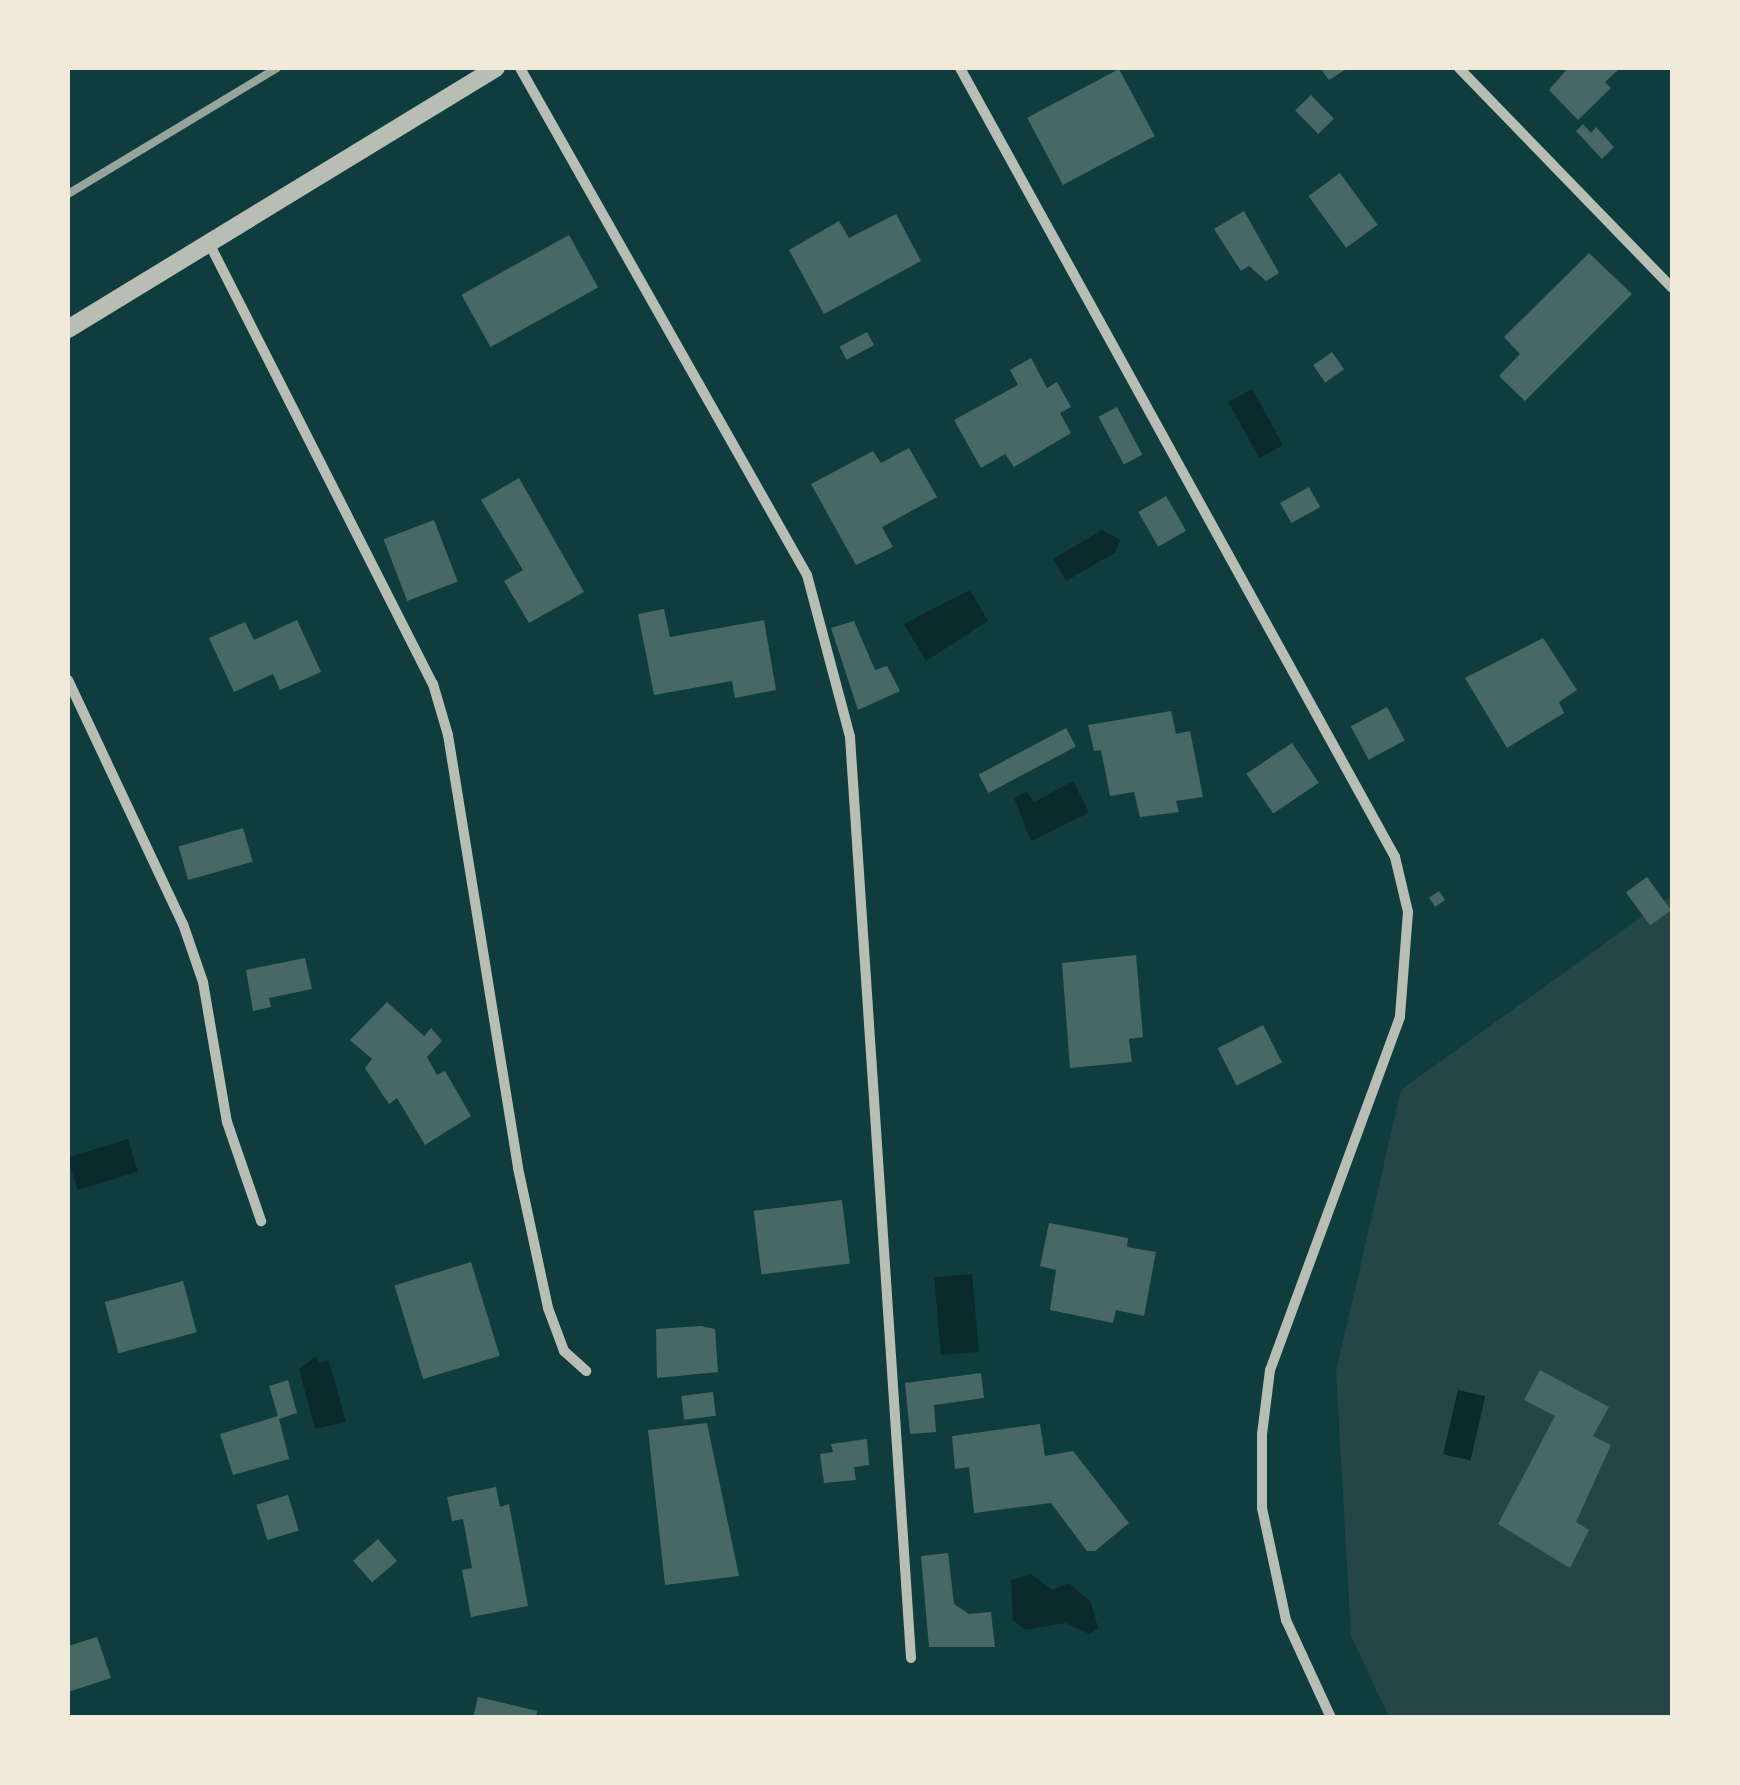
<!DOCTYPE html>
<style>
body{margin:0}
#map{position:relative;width:1740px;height:1785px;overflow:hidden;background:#0f3d3e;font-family:"Titillium Web",sans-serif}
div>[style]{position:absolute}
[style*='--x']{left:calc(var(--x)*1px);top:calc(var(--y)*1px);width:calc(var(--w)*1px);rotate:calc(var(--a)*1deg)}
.green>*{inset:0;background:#244646}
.water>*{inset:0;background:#0a2a2b;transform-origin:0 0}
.building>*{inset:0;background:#486865;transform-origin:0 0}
.minor>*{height:10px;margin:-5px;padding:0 5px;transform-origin:5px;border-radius:5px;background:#b8beb3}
.tertiary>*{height:18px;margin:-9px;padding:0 9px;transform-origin:9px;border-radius:9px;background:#b8beb3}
.rail>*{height:8px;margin:-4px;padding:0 4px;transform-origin:4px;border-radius:4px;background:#97a49c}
span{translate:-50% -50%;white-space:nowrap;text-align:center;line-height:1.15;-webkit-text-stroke:10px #f1e9da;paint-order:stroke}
.frame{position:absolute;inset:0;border:70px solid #f1e9da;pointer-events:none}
</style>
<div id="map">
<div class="green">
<div style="clip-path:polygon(1672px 895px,1672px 1717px,1389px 1717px,1351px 1636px,1336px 1372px,1401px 1090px)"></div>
</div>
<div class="water">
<div style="left:1252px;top:389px;width:64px;height:27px;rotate:61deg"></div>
<div style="clip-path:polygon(1102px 530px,1120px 540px,1116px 552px,1066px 581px,1053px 559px)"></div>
<div style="clip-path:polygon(970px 590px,988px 621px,926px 661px,904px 624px)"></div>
<div style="clip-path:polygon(1073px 781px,1089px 813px,1031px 841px,1014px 798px,1027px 792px,1034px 802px)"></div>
<div style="left:128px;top:1139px;width:34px;height:63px;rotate:73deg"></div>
<div style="left:972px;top:1274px;width:78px;height:38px;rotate:85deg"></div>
<div style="clip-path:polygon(317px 1356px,319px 1363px,329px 1361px,346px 1422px,315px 1429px,299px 1369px)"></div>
<div style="left:1458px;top:1390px;width:28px;height:66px;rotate:13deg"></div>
<div style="clip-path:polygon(1031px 1574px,1052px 1590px,1069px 1583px,1091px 1602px,1098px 1628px,1089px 1634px,1066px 1623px,1025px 1630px,1013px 1620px,1011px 1580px)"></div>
</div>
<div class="building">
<div style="clip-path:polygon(1320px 68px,1348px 68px,1329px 80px)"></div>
<div style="clip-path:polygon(1568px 68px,1620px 68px,1605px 82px,1611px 88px,1578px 120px,1549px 90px)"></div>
<div style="left:1119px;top:69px;width:76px;height:104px;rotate:62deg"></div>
<div style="left:1311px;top:95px;width:33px;height:22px;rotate:46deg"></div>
<div style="clip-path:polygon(1583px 124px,1591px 133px,1596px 127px,1614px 147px,1602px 159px,1576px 131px)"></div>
<div style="left:1340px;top:173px;width:64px;height:39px;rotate:54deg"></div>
<div style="clip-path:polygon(1244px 211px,1279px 273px,1266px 281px,1249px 266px,1241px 271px,1214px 229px)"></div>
<div style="clip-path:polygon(896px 214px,921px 261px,824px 314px,789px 250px,839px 221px,849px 238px)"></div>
<div style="left:569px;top:235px;width:60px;height:123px;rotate:61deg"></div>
<div style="clip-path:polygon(1589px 253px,1632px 294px,1525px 401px,1499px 376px,1520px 354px,1504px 337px)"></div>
<div style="left:867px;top:332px;width:15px;height:31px;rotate:62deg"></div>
<div style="left:1332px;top:352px;width:21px;height:23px;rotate:55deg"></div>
<div style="clip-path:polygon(1031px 358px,1047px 388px,1057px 382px,1071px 407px,1060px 413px,1071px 433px,1014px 467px,1005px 454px,981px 468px,954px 420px,1018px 385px,1010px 370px)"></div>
<div style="left:1117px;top:407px;width:54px;height:21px;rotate:62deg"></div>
<div style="clip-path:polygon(909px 448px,937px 497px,882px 527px,893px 547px,856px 565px,811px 484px,873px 451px,881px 463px)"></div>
<div style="clip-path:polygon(519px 478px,584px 592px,529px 623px,504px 581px,523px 570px,481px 500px)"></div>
<div style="left:1309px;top:487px;width:23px;height:33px;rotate:61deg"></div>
<div style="left:1166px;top:496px;width:40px;height:32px;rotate:60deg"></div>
<div style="left:434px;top:520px;width:66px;height:54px;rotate:69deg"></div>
<div style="clip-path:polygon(664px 609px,670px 637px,764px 620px,776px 690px,735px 698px,732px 681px,654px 695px,638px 614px)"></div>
<div style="clip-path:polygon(297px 620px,321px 672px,280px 690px,273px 674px,234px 692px,209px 638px,245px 622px,254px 640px)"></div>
<div style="clip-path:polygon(854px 621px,875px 670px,887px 666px,900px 691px,858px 710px,831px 628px)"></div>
<div style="clip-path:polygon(1543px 638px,1577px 690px,1559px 702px,1564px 713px,1507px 748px,1465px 678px)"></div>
<div style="left:1387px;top:707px;width:38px;height:41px;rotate:62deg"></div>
<div style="clip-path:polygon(1171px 711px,1176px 734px,1190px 731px,1203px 797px,1176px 801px,1179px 812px,1140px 817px,1134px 792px,1110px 796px,1101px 750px,1094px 751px,1088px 725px)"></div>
<div style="left:1066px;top:728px;width:21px;height:99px;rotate:62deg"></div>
<div style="left:1292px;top:743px;width:48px;height:55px;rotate:56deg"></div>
<div style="left:243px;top:828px;width:35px;height:67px;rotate:74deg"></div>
<div style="left:1647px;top:877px;width:41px;height:26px;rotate:54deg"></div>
<div style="left:1439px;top:891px;width:11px;height:12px;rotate:56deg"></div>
<div style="clip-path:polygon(1136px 955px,1143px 1037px,1129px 1039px,1132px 1062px,1070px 1068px,1062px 963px)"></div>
<div style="clip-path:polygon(305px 958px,312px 989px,269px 998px,271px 1007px,253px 1011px,246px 970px)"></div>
<div style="clip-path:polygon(387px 1002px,424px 1036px,431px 1028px,442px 1041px,427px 1057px,437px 1075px,445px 1071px,471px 1116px,425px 1145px,397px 1098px,389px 1104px,365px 1068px,372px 1059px,350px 1040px)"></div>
<div style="left:1263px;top:1025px;width:42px;height:51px;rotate:63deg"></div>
<div style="left:842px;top:1200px;width:64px;height:89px;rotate:83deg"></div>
<div style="clip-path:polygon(1049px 1223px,1128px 1238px,1127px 1247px,1156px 1252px,1144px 1316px,1116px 1310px,1113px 1323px,1050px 1310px,1056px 1270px,1040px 1266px)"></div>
<div style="left:471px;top:1262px;width:98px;height:80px;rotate:73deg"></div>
<div style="left:183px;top:1281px;width:53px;height:81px;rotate:75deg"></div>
<div style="clip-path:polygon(701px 1326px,715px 1329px,718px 1372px,657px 1378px,656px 1329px)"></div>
<div style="clip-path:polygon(1540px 1370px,1609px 1407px,1593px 1436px,1611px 1445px,1576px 1522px,1589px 1530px,1570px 1568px,1498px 1524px,1555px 1416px,1524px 1400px)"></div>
<div style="clip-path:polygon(981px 1373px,984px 1398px,934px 1405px,936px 1432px,910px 1434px,905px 1383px)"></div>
<div style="clip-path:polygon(288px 1380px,297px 1413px,279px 1419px,289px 1459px,233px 1475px,220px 1434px,278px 1416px,269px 1386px)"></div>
<div style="left:713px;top:1392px;width:24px;height:32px;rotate:83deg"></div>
<div style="clip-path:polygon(707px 1423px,739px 1576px,665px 1585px,648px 1430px)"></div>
<div style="clip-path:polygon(1040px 1424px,1045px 1456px,1073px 1451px,1129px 1523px,1095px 1551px,1087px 1551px,1051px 1503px,974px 1513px,969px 1467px,955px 1469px,952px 1436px)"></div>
<div style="clip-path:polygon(867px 1439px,869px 1465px,854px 1467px,856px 1480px,824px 1483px,820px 1454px,833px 1452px,831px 1444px)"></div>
<div style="clip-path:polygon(496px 1487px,500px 1507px,509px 1504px,528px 1606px,471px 1617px,462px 1570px,472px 1568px,463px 1519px,452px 1521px,447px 1497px)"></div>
<div style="left:288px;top:1495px;width:37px;height:33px;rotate:73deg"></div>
<div style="left:378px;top:1539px;width:29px;height:33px;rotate:49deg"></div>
<div style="clip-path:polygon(948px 1553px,954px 1604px,969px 1614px,991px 1612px,995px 1647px,929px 1647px,921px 1556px)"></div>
<div style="clip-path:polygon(97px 1637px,111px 1678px,68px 1692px,68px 1646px)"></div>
<div style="clip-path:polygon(478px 1697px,537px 1711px,536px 1718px,473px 1718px)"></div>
</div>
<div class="minor">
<div style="--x:520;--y:68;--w:583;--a:60.49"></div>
<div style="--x:807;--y:575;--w:168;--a:75.1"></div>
<div style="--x:850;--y:737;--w:923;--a:86.21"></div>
<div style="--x:960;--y:68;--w:901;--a:61.13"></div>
<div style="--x:1395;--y:857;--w:57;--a:76.7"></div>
<div style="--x:1408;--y:912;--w:105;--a:94.4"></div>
<div style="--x:1400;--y:1017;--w:376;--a:110.2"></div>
<div style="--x:1270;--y:1370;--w:64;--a:97.1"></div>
<div style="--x:1262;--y:1434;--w:74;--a:90"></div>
<div style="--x:1262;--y:1508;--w:115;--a:77.9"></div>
<div style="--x:1286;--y:1620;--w:108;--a:65.3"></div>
<div style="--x:1459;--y:68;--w:306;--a:45.9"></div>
<div style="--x:209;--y:243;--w:495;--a:63.1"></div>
<div style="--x:433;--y:684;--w:53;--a:73.6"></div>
<div style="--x:448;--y:735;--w:439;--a:80.8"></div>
<div style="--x:518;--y:1168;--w:143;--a:77.9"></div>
<div style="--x:548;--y:1308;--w:46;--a:69.6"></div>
<div style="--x:564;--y:1351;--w:30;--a:42"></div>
<div style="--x:68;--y:680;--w:270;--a:64.8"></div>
<div style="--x:183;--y:924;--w:61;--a:71"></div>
<div style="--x:203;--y:982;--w:142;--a:80.3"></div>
<div style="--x:227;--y:1122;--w:105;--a:71"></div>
</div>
<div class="tertiary">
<div style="--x:68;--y:329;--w:501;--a:-31.38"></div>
</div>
<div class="rail">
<div style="--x:68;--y:194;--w:244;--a:-31.1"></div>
</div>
<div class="frame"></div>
</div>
